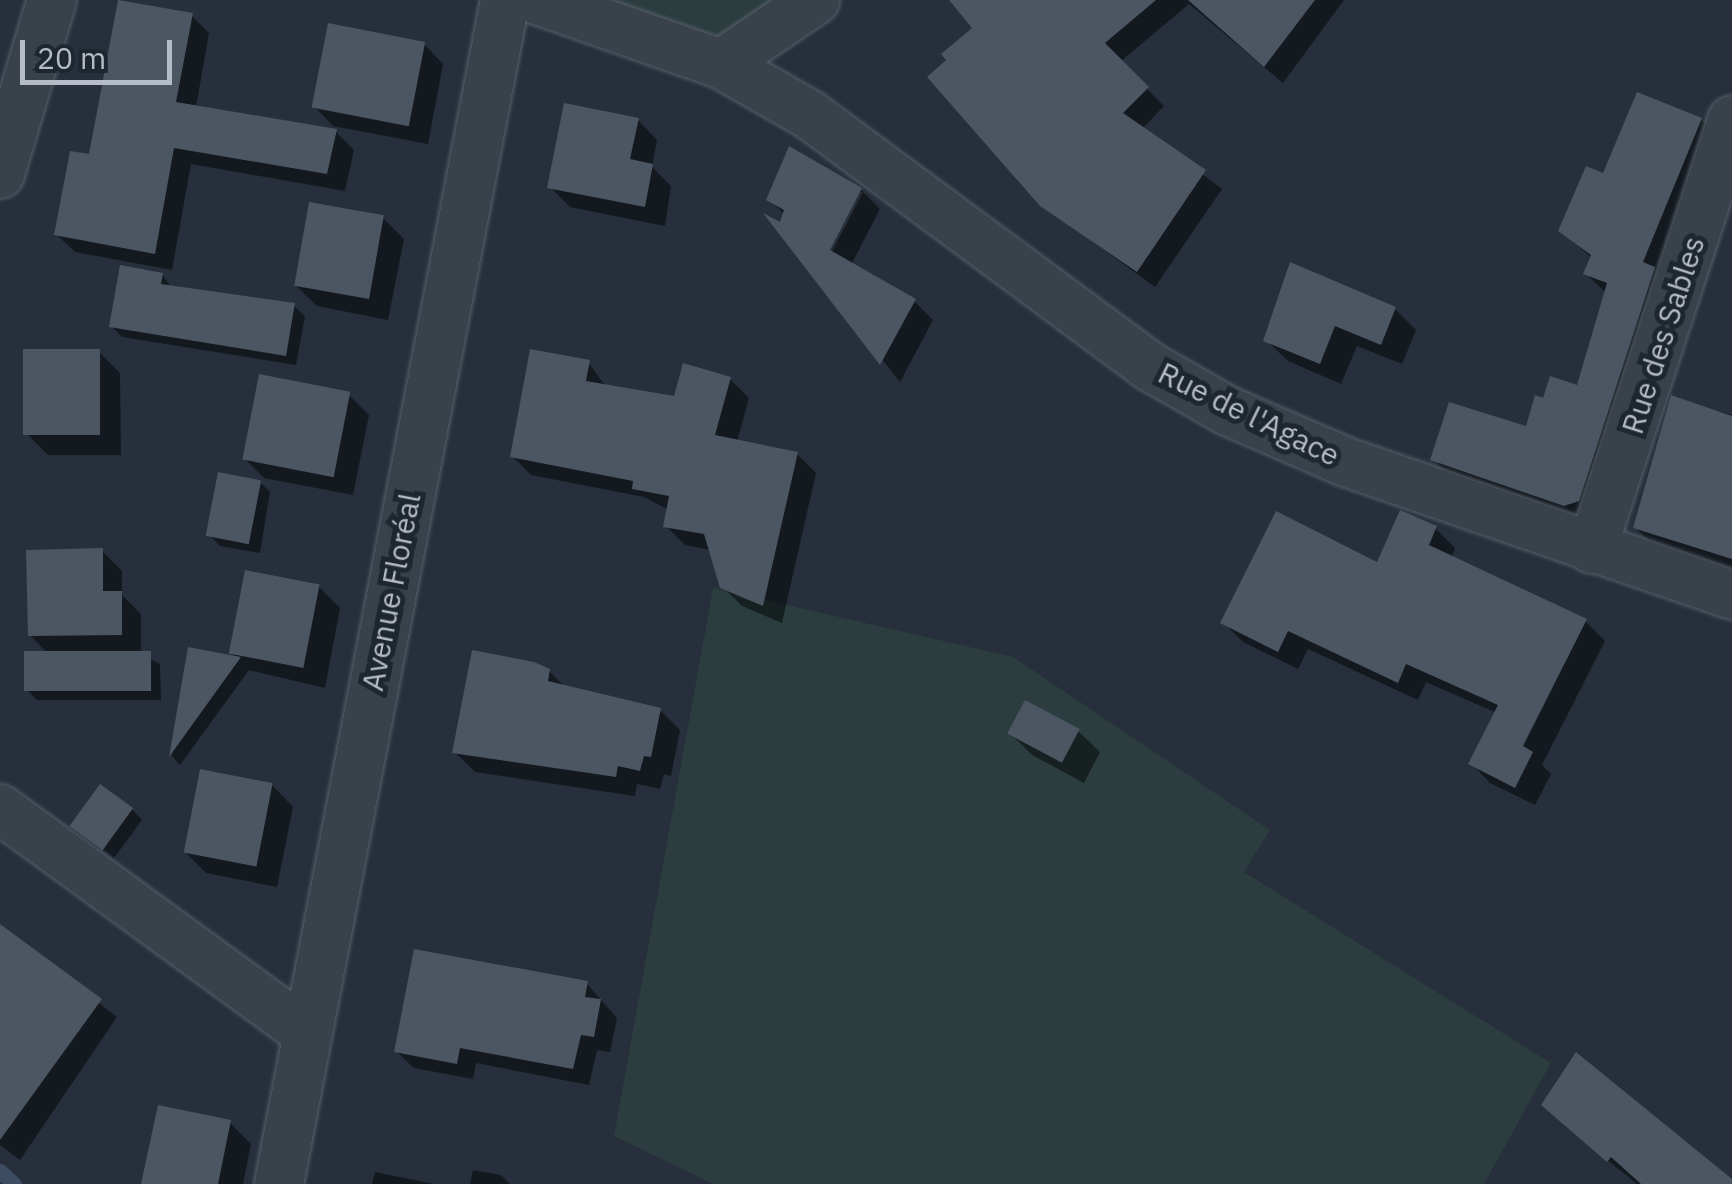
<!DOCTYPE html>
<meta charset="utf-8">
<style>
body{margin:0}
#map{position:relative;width:1732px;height:1184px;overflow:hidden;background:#262f3b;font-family:"IBM Plex Sans",sans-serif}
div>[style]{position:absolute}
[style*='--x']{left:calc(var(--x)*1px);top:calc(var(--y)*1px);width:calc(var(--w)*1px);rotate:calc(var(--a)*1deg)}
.green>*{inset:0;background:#2b3d3e}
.shadow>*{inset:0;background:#0007}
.stream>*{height:15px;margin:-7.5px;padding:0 7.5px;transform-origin:7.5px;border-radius:7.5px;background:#3d4c62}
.building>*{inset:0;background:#4c5663;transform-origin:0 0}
.roads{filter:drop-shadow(0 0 2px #575f69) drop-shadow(0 0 2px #575f69)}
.minor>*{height:48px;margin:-24px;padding:0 24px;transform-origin:24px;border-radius:24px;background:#39414b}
span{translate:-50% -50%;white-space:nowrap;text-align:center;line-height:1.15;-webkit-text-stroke:10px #1e2630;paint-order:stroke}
.street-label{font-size:30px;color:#b5bcc6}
.scale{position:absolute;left:20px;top:40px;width:152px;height:45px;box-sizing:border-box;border:5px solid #b5bcc6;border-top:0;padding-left:12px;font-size:30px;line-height:35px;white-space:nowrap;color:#b5bcc6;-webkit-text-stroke:8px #1e2630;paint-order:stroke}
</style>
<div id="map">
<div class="green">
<div style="clip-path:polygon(537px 0,815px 0,721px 64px)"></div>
<div style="clip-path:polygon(713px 588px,1013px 657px,1270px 830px,1244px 872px,1551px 1063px,1484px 1184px,713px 1184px,614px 1136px)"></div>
</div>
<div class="shadow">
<div style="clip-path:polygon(973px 0,1344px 0,1283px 83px,1189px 4px,1120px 62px,1164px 106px,1142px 129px,1222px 189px,1155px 287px,1042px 205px,976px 28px)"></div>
<div style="clip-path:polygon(191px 15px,209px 33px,196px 107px,336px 132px,354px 150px,345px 191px,191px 164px,172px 270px,75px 252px,57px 235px,91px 157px)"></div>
<div style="clip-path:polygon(424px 44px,443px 64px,428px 144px,333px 126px,314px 106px)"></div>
<div style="clip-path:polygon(1638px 95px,1702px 121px,1720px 140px,1584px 523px,1452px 478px,1433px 459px,1527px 430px,1545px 402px,1579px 389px,1605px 292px,1586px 274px,1592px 258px,1561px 231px,1604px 176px)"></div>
<div style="clip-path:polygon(638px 120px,657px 140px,652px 167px,671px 186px,665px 226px,570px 207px,550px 187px)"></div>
<div style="clip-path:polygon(evenodd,861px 190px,880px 209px,851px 265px,914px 301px,933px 320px,900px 382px,772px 221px,781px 225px,785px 215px,769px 199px,861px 190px,857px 192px,863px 192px,826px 263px,822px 260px,857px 192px)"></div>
<div style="clip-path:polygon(382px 217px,404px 239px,388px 320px,317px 306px,295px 285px)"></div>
<div style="clip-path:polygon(162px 275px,172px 288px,294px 306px,305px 316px,296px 365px,122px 337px,112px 327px)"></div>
<div style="clip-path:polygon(1395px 309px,1416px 330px,1402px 364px,1357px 346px,1341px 384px,1288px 361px,1266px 340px)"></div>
<div style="clip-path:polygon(99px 352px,120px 373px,121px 455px,48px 455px,27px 434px)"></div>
<div style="clip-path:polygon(588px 362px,606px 387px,676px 399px,730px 379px,749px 398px,737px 442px,797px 454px,816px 473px,782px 623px,742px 606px,723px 587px,711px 550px,685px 545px,666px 526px,669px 510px,644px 497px,531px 475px,512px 456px)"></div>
<div style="clip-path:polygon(349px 395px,369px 415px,353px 495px,264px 478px,244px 458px)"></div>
<div style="clip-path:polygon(1673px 398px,1732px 415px,1732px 574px,1655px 547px,1635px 527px)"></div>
<div style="clip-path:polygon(260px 482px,270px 492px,260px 553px,220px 546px,209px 535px)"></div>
<div style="clip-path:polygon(1435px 528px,1455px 548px,1451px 558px,1585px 621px,1605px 641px,1542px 765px,1551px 774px,1535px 805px,1490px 783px,1471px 763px,1497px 713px,1426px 682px,1418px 700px,1308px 649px,1298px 669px,1243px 642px,1223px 622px,1378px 565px)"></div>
<div style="clip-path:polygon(102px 551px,122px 571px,122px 595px,141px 614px,141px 654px,160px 664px,161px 700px,37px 700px,27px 690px,52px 658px,30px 635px)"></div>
<div style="clip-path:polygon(319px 587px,340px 608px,325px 688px,249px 670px,180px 765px,172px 756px,190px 649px,237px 659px,231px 652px)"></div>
<div style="clip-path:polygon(549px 671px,566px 688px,660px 710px,680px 730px,671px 776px,664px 774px,660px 789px,637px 784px,635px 796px,475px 772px,455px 752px)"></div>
<div style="clip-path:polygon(1078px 731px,1100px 752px,1084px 783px,1032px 755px,1010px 733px)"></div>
<div style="clip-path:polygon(272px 785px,293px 807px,277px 887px,206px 873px,185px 852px)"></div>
<div style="clip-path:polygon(132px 809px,142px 820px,114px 858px,73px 826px)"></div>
<div style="clip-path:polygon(15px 938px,117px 1017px,20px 1160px,0 1145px,0 958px)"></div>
<div style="clip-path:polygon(587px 984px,617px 1018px,610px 1052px,597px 1050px,589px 1085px,476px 1063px,473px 1079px,414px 1068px,397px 1052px)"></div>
<div style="clip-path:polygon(230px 1123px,251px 1144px,243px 1184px,144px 1184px)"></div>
<div style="clip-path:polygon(1563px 1124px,1732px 1180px,1732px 1184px,1637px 1184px)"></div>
<div style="clip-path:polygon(473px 1170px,501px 1175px,510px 1184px,470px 1184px)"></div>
<div style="clip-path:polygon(375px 1172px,434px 1184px,372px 1184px)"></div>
</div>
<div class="stream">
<div style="--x:0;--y:1171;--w:19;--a:43"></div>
</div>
<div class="building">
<div style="clip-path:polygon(118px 0,193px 13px,176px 102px,337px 129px,327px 174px,174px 148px,155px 254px,54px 235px,70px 151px,89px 154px)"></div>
<div style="clip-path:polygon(949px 0,1156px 0,1105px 43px,1149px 87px,1123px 113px,1206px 170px,1137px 272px,1040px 206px,927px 77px,946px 60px,941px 54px,972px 28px)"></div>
<div style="clip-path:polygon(1188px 0,1315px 0,1264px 67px)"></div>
<div style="left:328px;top:23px;width:99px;height:86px;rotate:11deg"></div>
<div style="clip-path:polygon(1637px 92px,1702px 118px,1643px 262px,1655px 267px,1579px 501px,1564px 506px,1430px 460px,1449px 402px,1526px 426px,1535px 395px,1543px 398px,1550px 376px,1577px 385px,1607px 283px,1583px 274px,1591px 255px,1558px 231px,1586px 166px,1603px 173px)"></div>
<div style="clip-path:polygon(564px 103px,639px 118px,630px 159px,653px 164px,645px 207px,547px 188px)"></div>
<div style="clip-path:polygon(789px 146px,862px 188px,830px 250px,916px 299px,880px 365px,763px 213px,780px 222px,784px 210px,766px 200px)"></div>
<div style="left:309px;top:202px;width:76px;height:85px;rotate:10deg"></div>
<div style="clip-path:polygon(1290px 262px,1396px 307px,1381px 345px,1335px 326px,1320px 364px,1263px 341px)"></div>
<div style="clip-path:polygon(120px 265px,163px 273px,161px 284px,295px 303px,286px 356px,109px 327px)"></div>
<div style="left:23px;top:349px;width:77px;height:86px"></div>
<div style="clip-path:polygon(530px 349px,590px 360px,586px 381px,674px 396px,683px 363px,731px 377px,715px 435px,798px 452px,763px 606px,720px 588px,704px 534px,663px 527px,669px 496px,632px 489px,633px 481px,510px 457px)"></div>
<div style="left:259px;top:374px;width:93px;height:87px;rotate:11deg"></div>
<div style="clip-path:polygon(1671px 395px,1732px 416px,1732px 559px,1633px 528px)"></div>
<div style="left:218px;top:472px;width:44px;height:65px;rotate:11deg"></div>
<div style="clip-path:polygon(1400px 510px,1437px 526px,1429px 545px,1587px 619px,1523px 746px,1533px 752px,1515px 788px,1468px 764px,1498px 705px,1406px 664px,1398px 683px,1288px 631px,1278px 652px,1220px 623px,1276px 511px,1377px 562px)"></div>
<div style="clip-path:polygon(103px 548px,103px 591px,122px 591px,122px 635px,28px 636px,26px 550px)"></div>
<div style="left:245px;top:570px;width:76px;height:85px;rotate:11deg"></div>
<div style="clip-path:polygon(188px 647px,241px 657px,169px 757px)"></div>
<div style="clip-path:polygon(472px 650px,534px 662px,550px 669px,548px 681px,661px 708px,651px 757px,644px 756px,640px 771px,618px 766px,616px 777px,452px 753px)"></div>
<div style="left:151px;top:651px;width:40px;height:127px;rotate:90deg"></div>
<div style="left:1025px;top:700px;width:62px;height:38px;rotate:28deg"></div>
<div style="left:200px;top:769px;width:74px;height:85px;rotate:11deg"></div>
<div style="left:100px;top:784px;width:41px;height:52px;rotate:36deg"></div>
<div style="clip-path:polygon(0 924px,102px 999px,0 1140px)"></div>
<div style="clip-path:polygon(414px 949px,588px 981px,585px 997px,601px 999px,594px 1037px,581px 1035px,573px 1069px,460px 1048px,457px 1064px,394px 1052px)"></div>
<div style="clip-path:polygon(1576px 1052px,1732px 1179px,1732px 1184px,1641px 1184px,1611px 1157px,1607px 1162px,1541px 1105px)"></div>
<div style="clip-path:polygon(158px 1105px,231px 1120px,218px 1184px,141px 1184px)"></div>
</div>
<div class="roads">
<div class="minor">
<div style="--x:537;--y:0;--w:195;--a:19.2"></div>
<div style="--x:721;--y:64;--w:103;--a:29.8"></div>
<div style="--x:810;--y:115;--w:422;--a:36.5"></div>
<div style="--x:1149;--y:366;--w:91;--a:29.7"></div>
<div style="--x:1228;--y:411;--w:129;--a:23.4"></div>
<div style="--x:1346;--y:462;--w:408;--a:19"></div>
<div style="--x:721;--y:64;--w:114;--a:-34.2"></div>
<div style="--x:0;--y:174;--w:182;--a:-73.4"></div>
<div style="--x:1592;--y:549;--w:451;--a:-71.9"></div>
<div style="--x:0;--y:809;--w:379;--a:36.1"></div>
<div style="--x:279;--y:1184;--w:1205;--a:-79.19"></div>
</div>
</div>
<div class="street-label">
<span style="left:1663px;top:335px;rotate:-72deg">Rue des Sables</span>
<span style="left:1249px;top:414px;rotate:26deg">Rue de l'Agace</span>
<span style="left:391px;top:592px;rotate:-79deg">Avenue Floréal</span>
</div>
<div class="scale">20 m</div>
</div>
